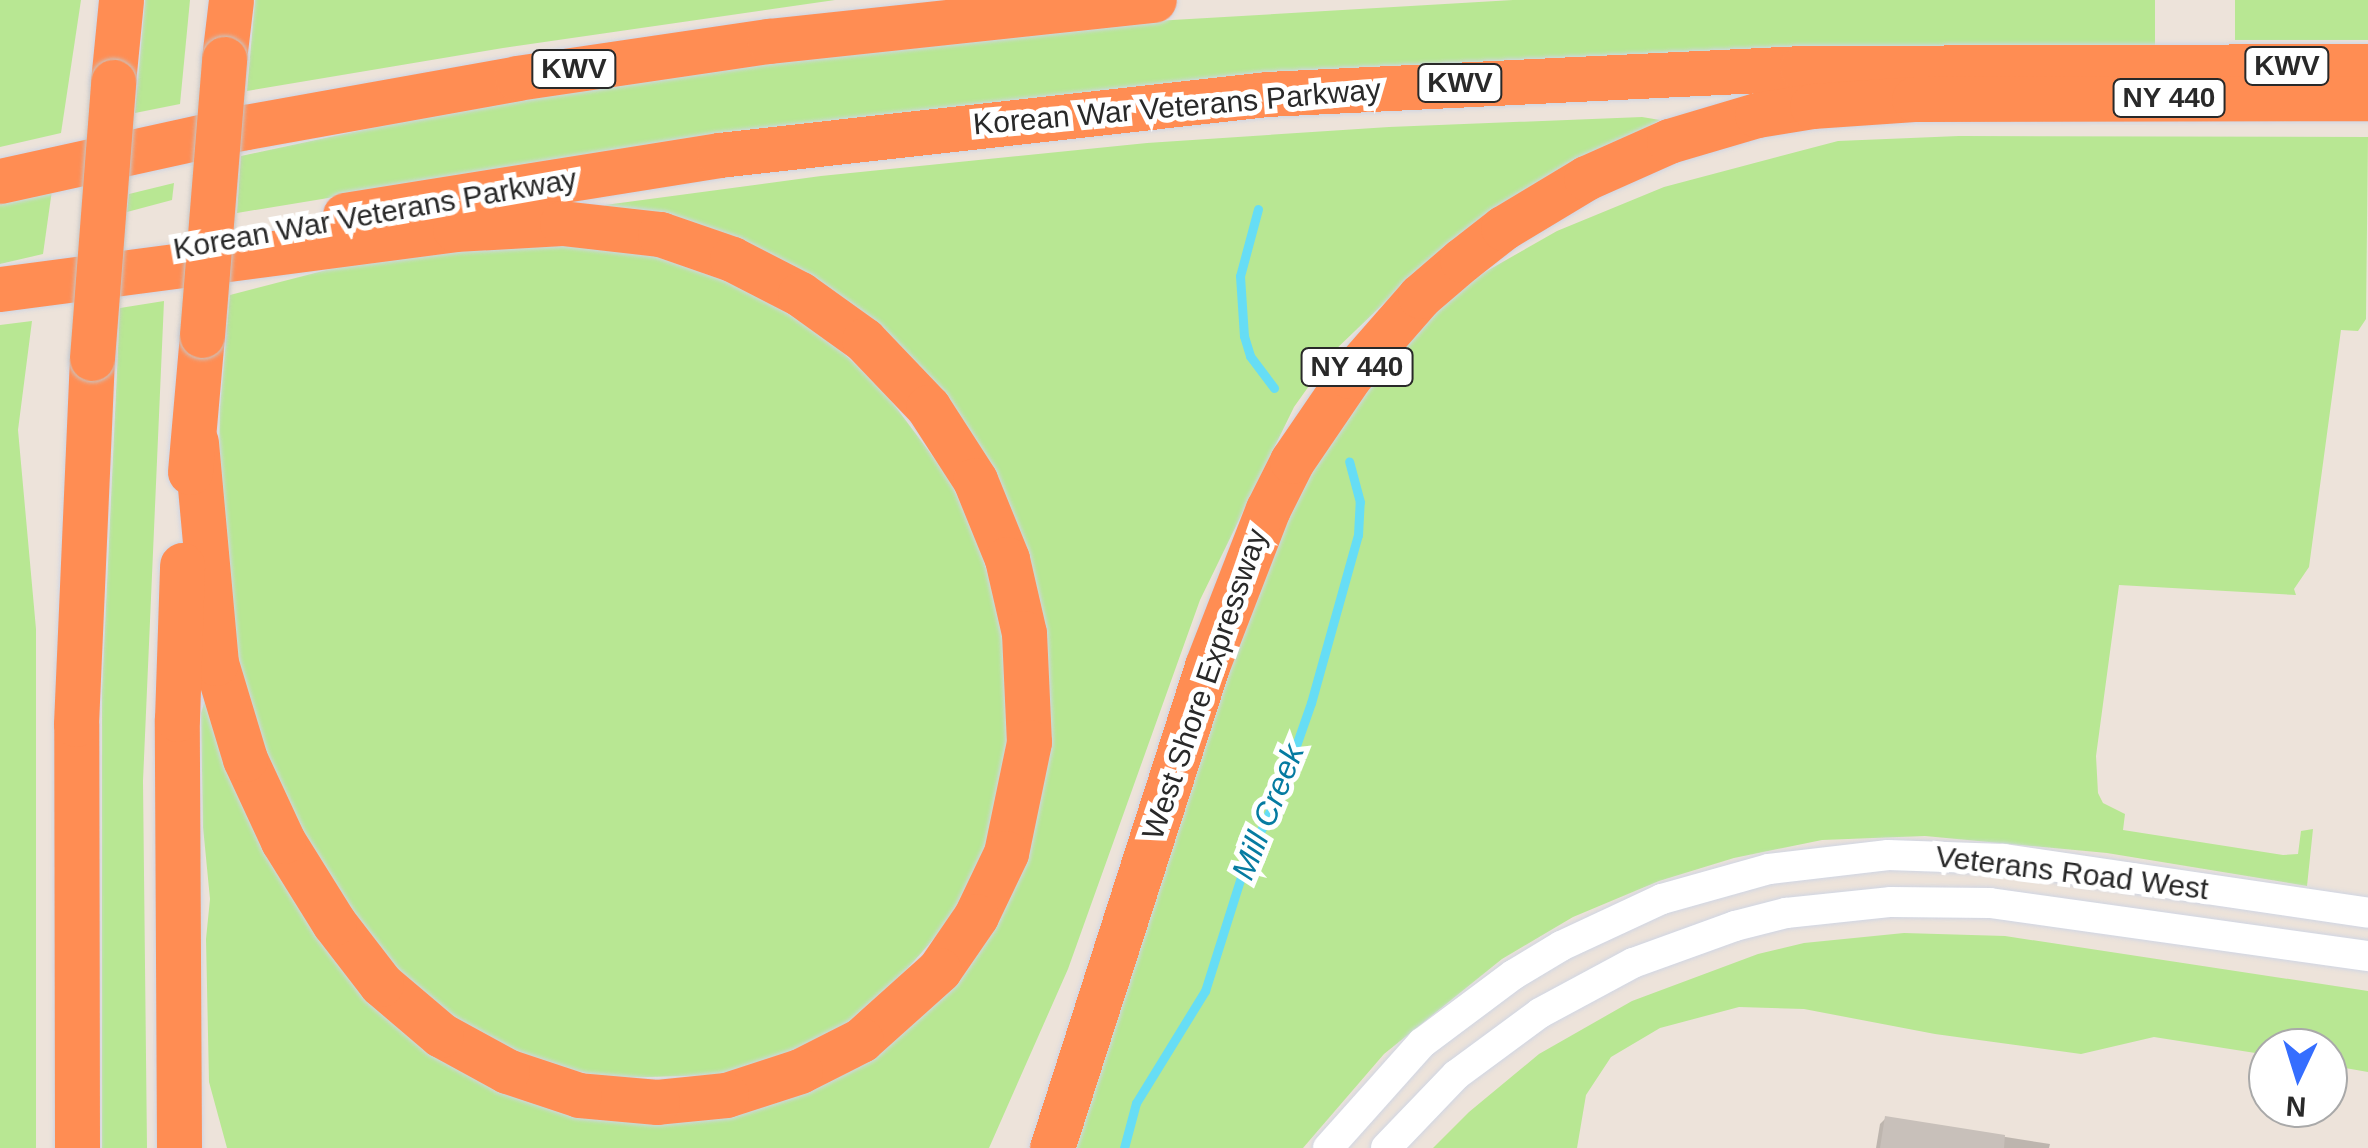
<!DOCTYPE html>
<style>
body{margin:0}
#map{position:relative;width:2368px;height:1148px;overflow:hidden;background:#ede3da;font-family:Helvetica,sans-serif}
div>[style]{position:absolute}
[style*='--x']{left:calc(var(--x)*1px);top:calc(var(--y)*1px);width:calc(var(--w)*1px);rotate:calc(var(--a)*1deg)}
.green>*{inset:0;background:#b8e793;transform-origin:0 0}
.shadow>*{inset:0;background:#0003}
.stream>*{height:9px;margin:-4.5px;padding:0 4.5px;transform-origin:4.5px;border-radius:4.5px;background:#66ddf5}
.building>*{inset:0;background:#c8c0ba}
.roads{filter:drop-shadow(0 0 2px #cfd5e3) drop-shadow(0 0 2px #cfd5e3)}
.tertiary>*{height:30px;margin:-15px;padding:0 15px;transform-origin:15px;border-radius:15px;background:#fff}
.motorway>*{height:45px;margin:-22.5px;padding:0 22.5px;transform-origin:22.5px;border-radius:22.5px;background:#ff8d53}
.bridges{filter:drop-shadow(0 0 2px #c7c7c7) drop-shadow(0 0 2px #c7c7c7)}
.motorway-bridge>*{height:45px;margin:-22.5px;padding:0 22.5px;transform-origin:22.5px;border-radius:22.5px;background:#ff8d53}
span{translate:-50% -50%;white-space:nowrap;text-align:center;line-height:1.15;-webkit-text-stroke:10px #fff;paint-order:stroke}
.shield-label span{padding:2px 8px;background:#fff;border:2px solid;border-radius:8px;-webkit-text-stroke-width:0}
.shield-label{font-size:28px;color:#292929;font-weight:700}
.street-label{font-size:30px;color:#292929}
.water-label{font-size:32px;color:#057ba1;font-style:italic}
.north{position:absolute;left:2248px;top:1028px;width:100px;height:100px;box-sizing:border-box;background:#fff;border:2px solid #a9a9a9;border-radius:50%;rotate:184deg;font-size:28px;font-weight:700;line-height:40px;text-align:center;color:#292929}
.north::after{content:'';display:block;margin:auto;width:35px;height:45px;background:#356eff;clip-path:polygon(50% 0,100% 100%,50% 72%,0 100%)}
</style>
<div id="map">
<div class="green">
<div style="clip-path:polygon(0 0,81px 0,61px 133px,0 147px)"></div>
<div style="clip-path:polygon(145px 0,190px 0,180px 104px,135px 113px)"></div>
<div style="clip-path:polygon(255px 0,835px 0,503px 48px,247px 91px)"></div>
<div style="clip-path:polygon(1513px 0,2155px 0,2155px 47px,698px 137px,237px 213px,241px 156px,521px 96px,735px 66px,1155px 21px)"></div>
<div style="left:2235px;top:0;width:133px;height:40px"></div>
<div style="clip-path:polygon(1642px 117px,1660px 120px,1424px 265px,1333px 352px,1294px 407px,1200px 600px,1068px 969px,989px 1148px,227px 1148px,209px 1082px,206px 939px,210px 899px,203px 827px,201px 713px,206px 697px,339px 954px,598px 1112px,913px 1015px,1046px 717px,928px 385px,607px 212px,605px 205px,821px 176px,1147px 143px,1389px 127px)"></div>
<div style="clip-path:polygon(1959px 136px,2368px 137px,2366px 319px,2358px 331px,2341px 330px,2309px 567px,2294px 589px,2296px 595px,2119px 585px,2096px 756px,2098px 793px,2103px 803px,2125px 814px,2123px 830px,2283px 855px,2298px 854px,2301px 831px,2313px 829px,2307px 886px,2107px 853px,1925px 836px,1822px 840px,1734px 858px,1659px 881px,1573px 917px,1502px 959px,1384px 1054px,1303px 1148px,1069px 1148px,1245px 620px,1278px 535px,1338px 423px,1437px 309px,1471px 280px,1557px 231px,1664px 187px,1838px 141px)"></div>
<div style="clip-path:polygon(53px 183px,43px 254px,0 264px,0 198px)"></div>
<div style="clip-path:polygon(174px 183px,172px 200px,127px 212px,129px 194px)"></div>
<div style="clip-path:polygon(589px 242px,646px 253px,754px 291px,832px 343px,880px 386px,949px 478px,977px 540px,996px 600px,1007px 661px,1009px 726px,993px 824px,977px 868px,946px 925px,885px 994px,839px 1029px,772px 1060px,722px 1075px,612px 1078px,550px 1066px,491px 1041px,438px 1008px,394px 967px,346px 907px,297px 826px,268px 766px,239px 679px,217px 552px,220px 407px,230px 295px,338px 267px,497px 246px)"></div>
<div style="clip-path:polygon(164px 301px,143px 781px,147px 1148px,102px 1148px,102px 690px,120px 308px)"></div>
<div style="clip-path:polygon(32px 321px,18px 430px,36px 629px,36px 1148px,0 1148px,0 325px)"></div>
<div style="clip-path:polygon(1904px 933px,2005px 936px,2368px 991px,2368px 1072px,2328px 1065px,2328px 1048px,2268px 1048px,2268px 1055px,2154px 1037px,2081px 1054px,1935px 1034px,1804px 1009px,1739px 1007px,1660px 1028px,1611px 1057px,1586px 1095px,1577px 1148px,1433px 1148px,1469px 1112px,1539px 1054px,1632px 1001px,1758px 954px,1804px 943px)"></div>
</div>
<div class="shadow">
<div style="clip-path:polygon(1886px 1118px,2050px 1144px,2049px 1148px,1876px 1148px,1880px 1124px)"></div>
</div>
<div class="stream">
<div style="--x:1258;--y:209;--w:69;--a:105"></div>
<div style="--x:1240;--y:276;--w:60;--a:86.2"></div>
<div style="--x:1244;--y:336;--w:21;--a:73"></div>
<div style="--x:1250;--y:356;--w:40;--a:53"></div>
<div style="--x:1124;--y:1148;--w:47;--a:-75.1"></div>
<div style="--x:1136;--y:1103;--w:132;--a:-58.4"></div>
<div style="--x:1205;--y:991;--w:130;--a:-72.5"></div>
<div style="--x:1244;--y:867;--w:96;--a:-65.3"></div>
<div style="--x:1284;--y:780;--w:82;--a:-70.7"></div>
<div style="--x:1311;--y:703;--w:174;--a:-74.4"></div>
<div style="--x:1358;--y:535;--w:33;--a:-87"></div>
<div style="--x:1360;--y:502;--w:42;--a:-105"></div>
</div>
<div class="building">
<div style="clip-path:polygon(1885px 1116px,2005px 1135px,2004px 1148px,1880px 1148px)"></div>
</div>
<div class="roads">
<div class="tertiary">
<div style="--x:1328;--y:1148;--w:141;--a:-48.2"></div>
<div style="--x:1422;--y:1043;--w:114;--a:-36.8"></div>
<div style="--x:1513;--y:975;--w:56;--a:-31.1"></div>
<div style="--x:1561;--y:946;--w:111;--a:-25"></div>
<div style="--x:1662;--y:899;--w:111;--a:-15.7"></div>
<div style="--x:1769;--y:869;--w:120;--a:-6.7"></div>
<div style="--x:1888;--y:855;--w:116;--a:2"></div>
<div style="--x:2004;--y:859;--w:368;--a:8.4"></div>
<div style="--x:1386;--y:1148;--w:101;--a:-46.2"></div>
<div style="--x:1456;--y:1075;--w:104;--a:-36.4"></div>
<div style="--x:1540;--y:1013;--w:106;--a:-28.3"></div>
<div style="--x:1633;--y:963;--w:109;--a:-19.9"></div>
<div style="--x:1735;--y:926;--w:53;--a:-14.3"></div>
<div style="--x:1786;--y:913;--w:106;--a:-6"></div>
<div style="--x:1891;--y:902;--w:99;--a:0.6"></div>
<div style="--x:1990;--y:903;--w:382;--a:8"></div>
</div>
<div class="motorway">
<div style="--x:224;--y:59;--w:59;--a:-83.2"></div>
<div style="--x:113;--y:82;--w:82;--a:-84.4"></div>
<div style="--x:0;--y:181;--w:252;--a:-12.4"></div>
<div style="--x:246;--y:127;--w:275;--a:-10.2"></div>
<div style="--x:517;--y:78;--w:255;--a:-8.4"></div>
<div style="--x:769;--y:41;--w:387;--a:-6.1"></div>
<div style="--x:345;--y:215;--w:379;--a:-9.1"></div>
<div style="--x:719;--y:155;--w:551;--a:-6.35"></div>
<div style="--x:1267;--y:94;--w:536;--a:-2.78"></div>
<div style="--x:1802;--y:68;--w:566;--a:-0.2"></div>
<div style="--x:0;--y:289;--w:459;--a:-7.5"></div>
<div style="--x:455;--y:229;--w:107;--a:-3.2"></div>
<div style="--x:562;--y:223;--w:99;--a:6.4"></div>
<div style="--x:660;--y:234;--w:76;--a:19.1"></div>
<div style="--x:732;--y:259;--w:76;--a:27.2"></div>
<div style="--x:800;--y:294;--w:79;--a:35.7"></div>
<div style="--x:864;--y:340;--w:93;--a:46.3"></div>
<div style="--x:928;--y:407;--w:87;--a:57.2"></div>
<div style="--x:975;--y:480;--w:85;--a:67.9"></div>
<div style="--x:1007;--y:559;--w:76;--a:77.1"></div>
<div style="--x:1024;--y:633;--w:109;--a:87.4"></div>
<div style="--x:1029;--y:742;--w:113;--a:101.7"></div>
<div style="--x:1006;--y:853;--w:70;--a:115.5"></div>
<div style="--x:976;--y:916;--w:65;--a:124.4"></div>
<div style="--x:939;--y:970;--w:105;--a:138.1"></div>
<div style="--x:861;--y:1040;--w:68;--a:153.1"></div>
<div style="--x:800;--y:1071;--w:78;--a:162"></div>
<div style="--x:726;--y:1095;--w:69;--a:174.2"></div>
<div style="--x:657;--y:1102;--w:78;--a:-174.9"></div>
<div style="--x:579;--y:1095;--w:76;--a:-161.6"></div>
<div style="--x:507;--y:1071;--w:75;--a:-151.4"></div>
<div style="--x:441;--y:1035;--w:79;--a:-139.6"></div>
<div style="--x:381;--y:984;--w:77;--a:-127.6"></div>
<div style="--x:334;--y:923;--w:97;--a:-121.9"></div>
<div style="--x:283;--y:841;--w:90;--a:-114.9"></div>
<div style="--x:245;--y:759;--w:100;--a:-106.8"></div>
<div style="--x:216;--y:663;--w:222;--a:-95.2"></div>
<div style="--x:190;--y:472;--w:138;--a:-85"></div>
<div style="--x:77;--y:1148;--w:424;--a:-90.1"></div>
<div style="--x:76;--y:724;--w:366;--a:-87.5"></div>
<div style="--x:179;--y:1148;--w:429;--a:-90.3"></div>
<div style="--x:177;--y:719;--w:154;--a:-88.1"></div>
<div style="--x:1052;--y:1148;--w:506;--a:-72.17"></div>
<div style="--x:1207;--y:666;--w:168;--a:-68.8"></div>
<div style="--x:1268;--y:509;--w:54;--a:-63.4"></div>
<div style="--x:1292;--y:461;--w:103;--a:-55.7"></div>
<div style="--x:1350;--y:376;--w:106;--a:-48.8"></div>
<div style="--x:1420;--y:296;--w:55;--a:-40.6"></div>
<div style="--x:1462;--y:260;--w:52;--a:-38"></div>
<div style="--x:1503;--y:228;--w:97;--a:-31.1"></div>
<div style="--x:1586;--y:178;--w:91;--a:-24"></div>
<div style="--x:1669;--y:141;--w:92;--a:-16.5"></div>
<div style="--x:1757;--y:115;--w:56;--a:-9.3"></div>
<div style="--x:1812;--y:106;--w:102;--a:-3.9"></div>
<div style="--x:1914;--y:99;--w:454;--a:-0.1"></div>
</div>
</div>
<div class="bridges">
<div class="motorway-bridge">
<div style="--x:202;--y:335;--w:277;--a:-85.4"></div>
<div style="--x:92;--y:358;--w:277;--a:-85.6"></div>
</div>
</div>
<div class="shield-label">
<span style="left:2287px;top:66px">KWV</span>
<span style="left:574px;top:69px">KWV</span>
<span style="left:1460px;top:83px">KWV</span>
<span style="left:2169px;top:98px">NY 440</span>
<span style="left:1357px;top:367px">NY 440</span>
</div>
<div class="street-label">
<span style="left:1177px;top:107px;rotate:-5deg">Korean War Veterans Parkway</span>
<span style="left:375px;top:214px;rotate:-10deg">Korean War Veterans Parkway</span>
<span style="left:1205px;top:684px;rotate:-71deg">West Shore Expressway</span>
<span style="left:2072px;top:873px;rotate:7deg">Veterans Road West</span>
</div>
<div class="water-label">
<span style="left:1268px;top:812px;rotate:-68deg">Mill Creek</span>
</div>
<div class="north">N</div>
</div>
